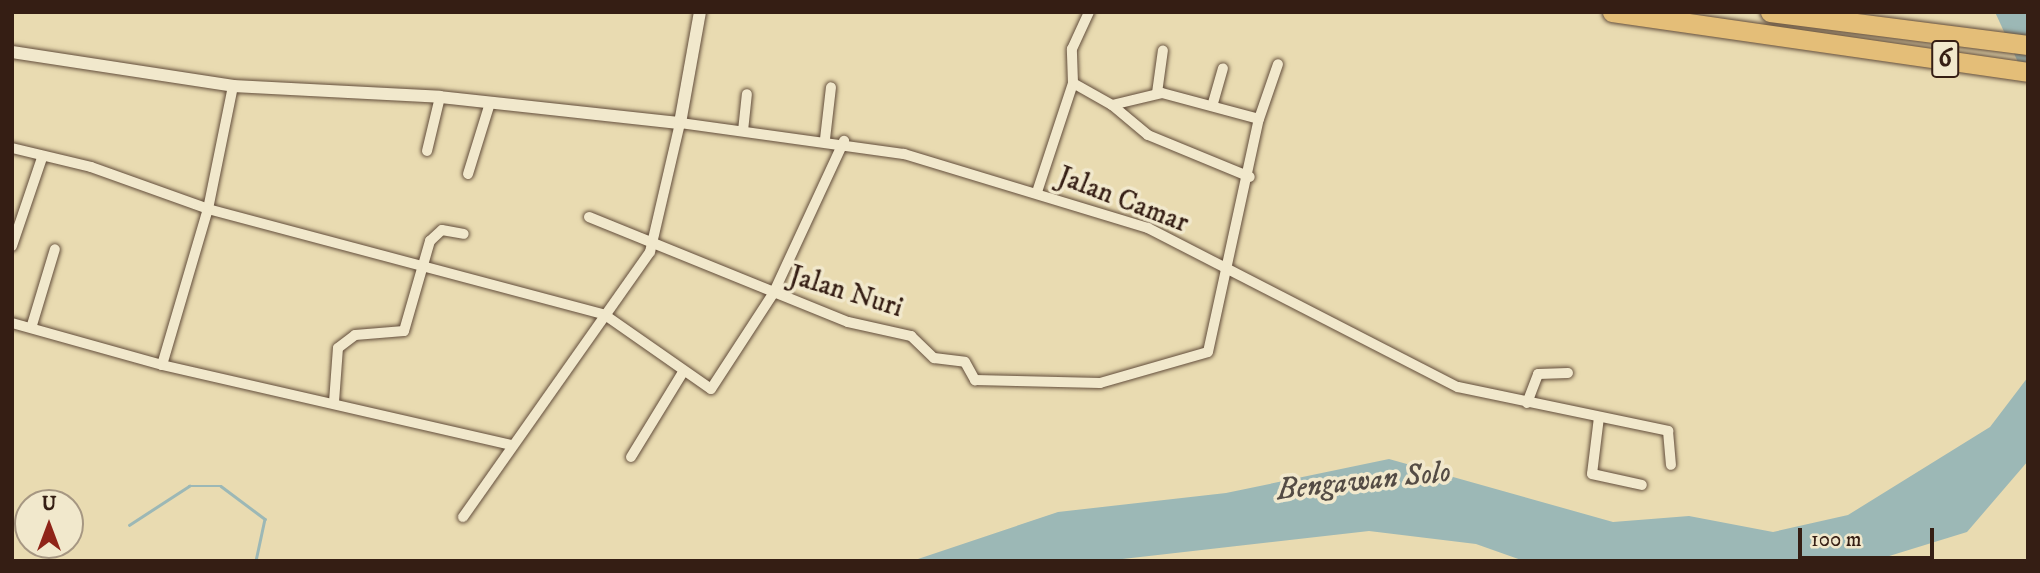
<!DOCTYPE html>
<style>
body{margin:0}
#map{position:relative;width:2040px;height:573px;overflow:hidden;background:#e9dbb1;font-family:"IM FELL DW Pica",serif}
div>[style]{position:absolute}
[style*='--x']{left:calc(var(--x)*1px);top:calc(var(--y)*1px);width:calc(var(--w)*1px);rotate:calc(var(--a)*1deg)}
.water>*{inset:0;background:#9cb8b6}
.stream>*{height:2.5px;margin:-1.25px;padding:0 1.25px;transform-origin:1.25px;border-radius:1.25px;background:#9cb8b6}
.roads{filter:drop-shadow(0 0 2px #624d3b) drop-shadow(0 0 2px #624d3b)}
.minor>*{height:10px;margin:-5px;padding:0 5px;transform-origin:5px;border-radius:5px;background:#f1e8cc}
.tertiary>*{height:12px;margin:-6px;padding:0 6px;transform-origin:6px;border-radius:6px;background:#f1e8cc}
.motorway>*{height:19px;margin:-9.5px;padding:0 9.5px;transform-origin:9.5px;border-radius:9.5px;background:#e4be78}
span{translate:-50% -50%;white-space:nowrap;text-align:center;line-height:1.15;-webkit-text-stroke:7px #f1e8cc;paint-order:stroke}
.shield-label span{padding:2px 5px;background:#f1e8cc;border:2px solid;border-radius:5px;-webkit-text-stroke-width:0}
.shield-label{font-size:26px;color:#351e14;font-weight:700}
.street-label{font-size:28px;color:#351e14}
.water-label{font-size:30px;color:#544c45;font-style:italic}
.frame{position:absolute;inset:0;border:14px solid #351e14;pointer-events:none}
.north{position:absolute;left:14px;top:489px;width:70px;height:70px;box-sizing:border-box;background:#f1e8cc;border:2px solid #a69782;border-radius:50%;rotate:0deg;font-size:19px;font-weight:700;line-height:28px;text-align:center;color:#351e14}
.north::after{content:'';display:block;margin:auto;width:24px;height:32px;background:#8f2418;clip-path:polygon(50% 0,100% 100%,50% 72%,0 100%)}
.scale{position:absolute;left:1798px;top:528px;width:136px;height:32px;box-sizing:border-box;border:4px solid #351e14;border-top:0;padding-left:9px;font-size:21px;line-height:24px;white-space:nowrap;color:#351e14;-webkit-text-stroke:5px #f1e8cc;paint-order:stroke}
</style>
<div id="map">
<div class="water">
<div style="clip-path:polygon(1995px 12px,2028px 12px,2028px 84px)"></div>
<div style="clip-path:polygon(2028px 377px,2028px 461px,1967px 532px,1873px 561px,1524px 561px,1476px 544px,1369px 531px,1105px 561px,912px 561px,1058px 512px,1226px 493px,1389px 459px,1613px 522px,1689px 516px,1773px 532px,1848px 515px,1990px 427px)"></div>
</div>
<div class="stream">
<div style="--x:129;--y:525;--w:72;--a:-33"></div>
<div style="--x:189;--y:486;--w:32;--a:0"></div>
<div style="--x:221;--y:486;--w:55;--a:36.9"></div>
<div style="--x:265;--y:519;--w:43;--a:102.1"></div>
</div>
<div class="roads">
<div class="minor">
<div style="--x:1073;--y:83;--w:45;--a:29.4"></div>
<div style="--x:1112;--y:105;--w:51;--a:-13.5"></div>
<div style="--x:1162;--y:93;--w:100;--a:15"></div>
<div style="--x:1157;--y:93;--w:43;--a:-82.1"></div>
<div style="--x:1213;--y:103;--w:36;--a:-74"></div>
<div style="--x:1112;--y:105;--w:47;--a:39.8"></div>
<div style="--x:1148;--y:135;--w:110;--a:22.4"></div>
<div style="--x:743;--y:131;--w:37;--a:-84"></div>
<div style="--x:825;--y:139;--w:52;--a:-83.4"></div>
<div style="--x:12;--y:148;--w:81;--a:13.5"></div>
<div style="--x:91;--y:167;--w:124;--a:19.7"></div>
<div style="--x:208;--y:209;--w:411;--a:14.9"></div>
<div style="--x:605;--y:315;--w:129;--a:34.9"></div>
<div style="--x:711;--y:389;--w:113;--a:-56.9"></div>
<div style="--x:773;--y:294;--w:169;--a:-65.1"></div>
<div style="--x:427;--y:151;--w:56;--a:-76.5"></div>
<div style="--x:468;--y:174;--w:71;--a:-72.8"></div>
<div style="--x:1037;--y:192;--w:115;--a:-71.7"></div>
<div style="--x:1073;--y:83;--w:34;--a:-92"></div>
<div style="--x:1072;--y:49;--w:41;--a:-65.3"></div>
<div style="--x:589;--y:217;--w:279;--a:22.1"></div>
<div style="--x:848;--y:322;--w:65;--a:12.5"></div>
<div style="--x:911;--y:336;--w:32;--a:44"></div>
<div style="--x:934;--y:358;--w:31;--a:7"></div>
<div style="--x:965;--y:362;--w:21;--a:61"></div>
<div style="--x:975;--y:380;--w:125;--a:1.4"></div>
<div style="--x:1100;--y:383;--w:112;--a:-16"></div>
<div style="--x:1208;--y:352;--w:239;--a:-77.7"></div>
<div style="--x:1259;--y:119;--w:58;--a:-70.9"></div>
<div style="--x:12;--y:246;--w:93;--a:-71.2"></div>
<div style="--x:12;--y:323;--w:156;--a:15.6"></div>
<div style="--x:162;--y:365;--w:359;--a:12.9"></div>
<div style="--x:32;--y:325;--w:79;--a:-73.2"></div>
<div style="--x:162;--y:365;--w:163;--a:-73.6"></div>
<div style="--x:208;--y:209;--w:126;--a:-78.5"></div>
<div style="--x:334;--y:402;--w:54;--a:-85.8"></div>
<div style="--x:338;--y:348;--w:21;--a:-37"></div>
<div style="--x:355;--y:335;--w:49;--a:-4.7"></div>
<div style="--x:404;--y:331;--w:94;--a:-73.9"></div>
<div style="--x:430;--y:241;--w:16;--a:-43"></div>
<div style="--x:442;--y:230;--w:22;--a:10"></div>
<div style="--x:1527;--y:403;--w:31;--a:-69"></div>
<div style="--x:1538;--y:374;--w:30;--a:-2"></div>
<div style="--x:1599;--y:417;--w:57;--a:97"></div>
<div style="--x:1592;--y:474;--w:51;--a:12.4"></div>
<div style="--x:631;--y:457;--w:100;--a:-58.5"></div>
<div style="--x:463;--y:517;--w:324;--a:-54.8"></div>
<div style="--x:650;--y:252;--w:132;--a:-76.9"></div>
<div style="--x:680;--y:123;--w:226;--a:7.9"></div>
<div style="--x:904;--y:154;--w:255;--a:16.9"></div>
<div style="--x:1148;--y:228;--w:348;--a:27.2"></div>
<div style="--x:1458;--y:387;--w:215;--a:11.8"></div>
<div style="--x:1668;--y:431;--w:34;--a:85"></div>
</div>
<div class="tertiary">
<div style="--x:12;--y:52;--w:224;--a:8.7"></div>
<div style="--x:233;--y:86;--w:207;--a:3"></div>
<div style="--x:440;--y:97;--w:241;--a:6.2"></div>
<div style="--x:680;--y:123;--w:113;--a:-79.8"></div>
</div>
<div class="motorway">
<div style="--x:1612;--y:12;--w:420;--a:8.2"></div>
<div style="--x:1770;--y:12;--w:260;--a:7.3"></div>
</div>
</div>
<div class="shield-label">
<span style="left:1945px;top:59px">6</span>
</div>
<div class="street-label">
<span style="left:1123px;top:200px;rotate:21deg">Jalan Camar</span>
<span style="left:846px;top:292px;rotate:17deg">Jalan Nuri</span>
</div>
<div class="water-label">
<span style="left:1364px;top:482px;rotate:-6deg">Bengawan Solo</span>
</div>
<div class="frame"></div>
<div class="north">U</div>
<div class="scale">100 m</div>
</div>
